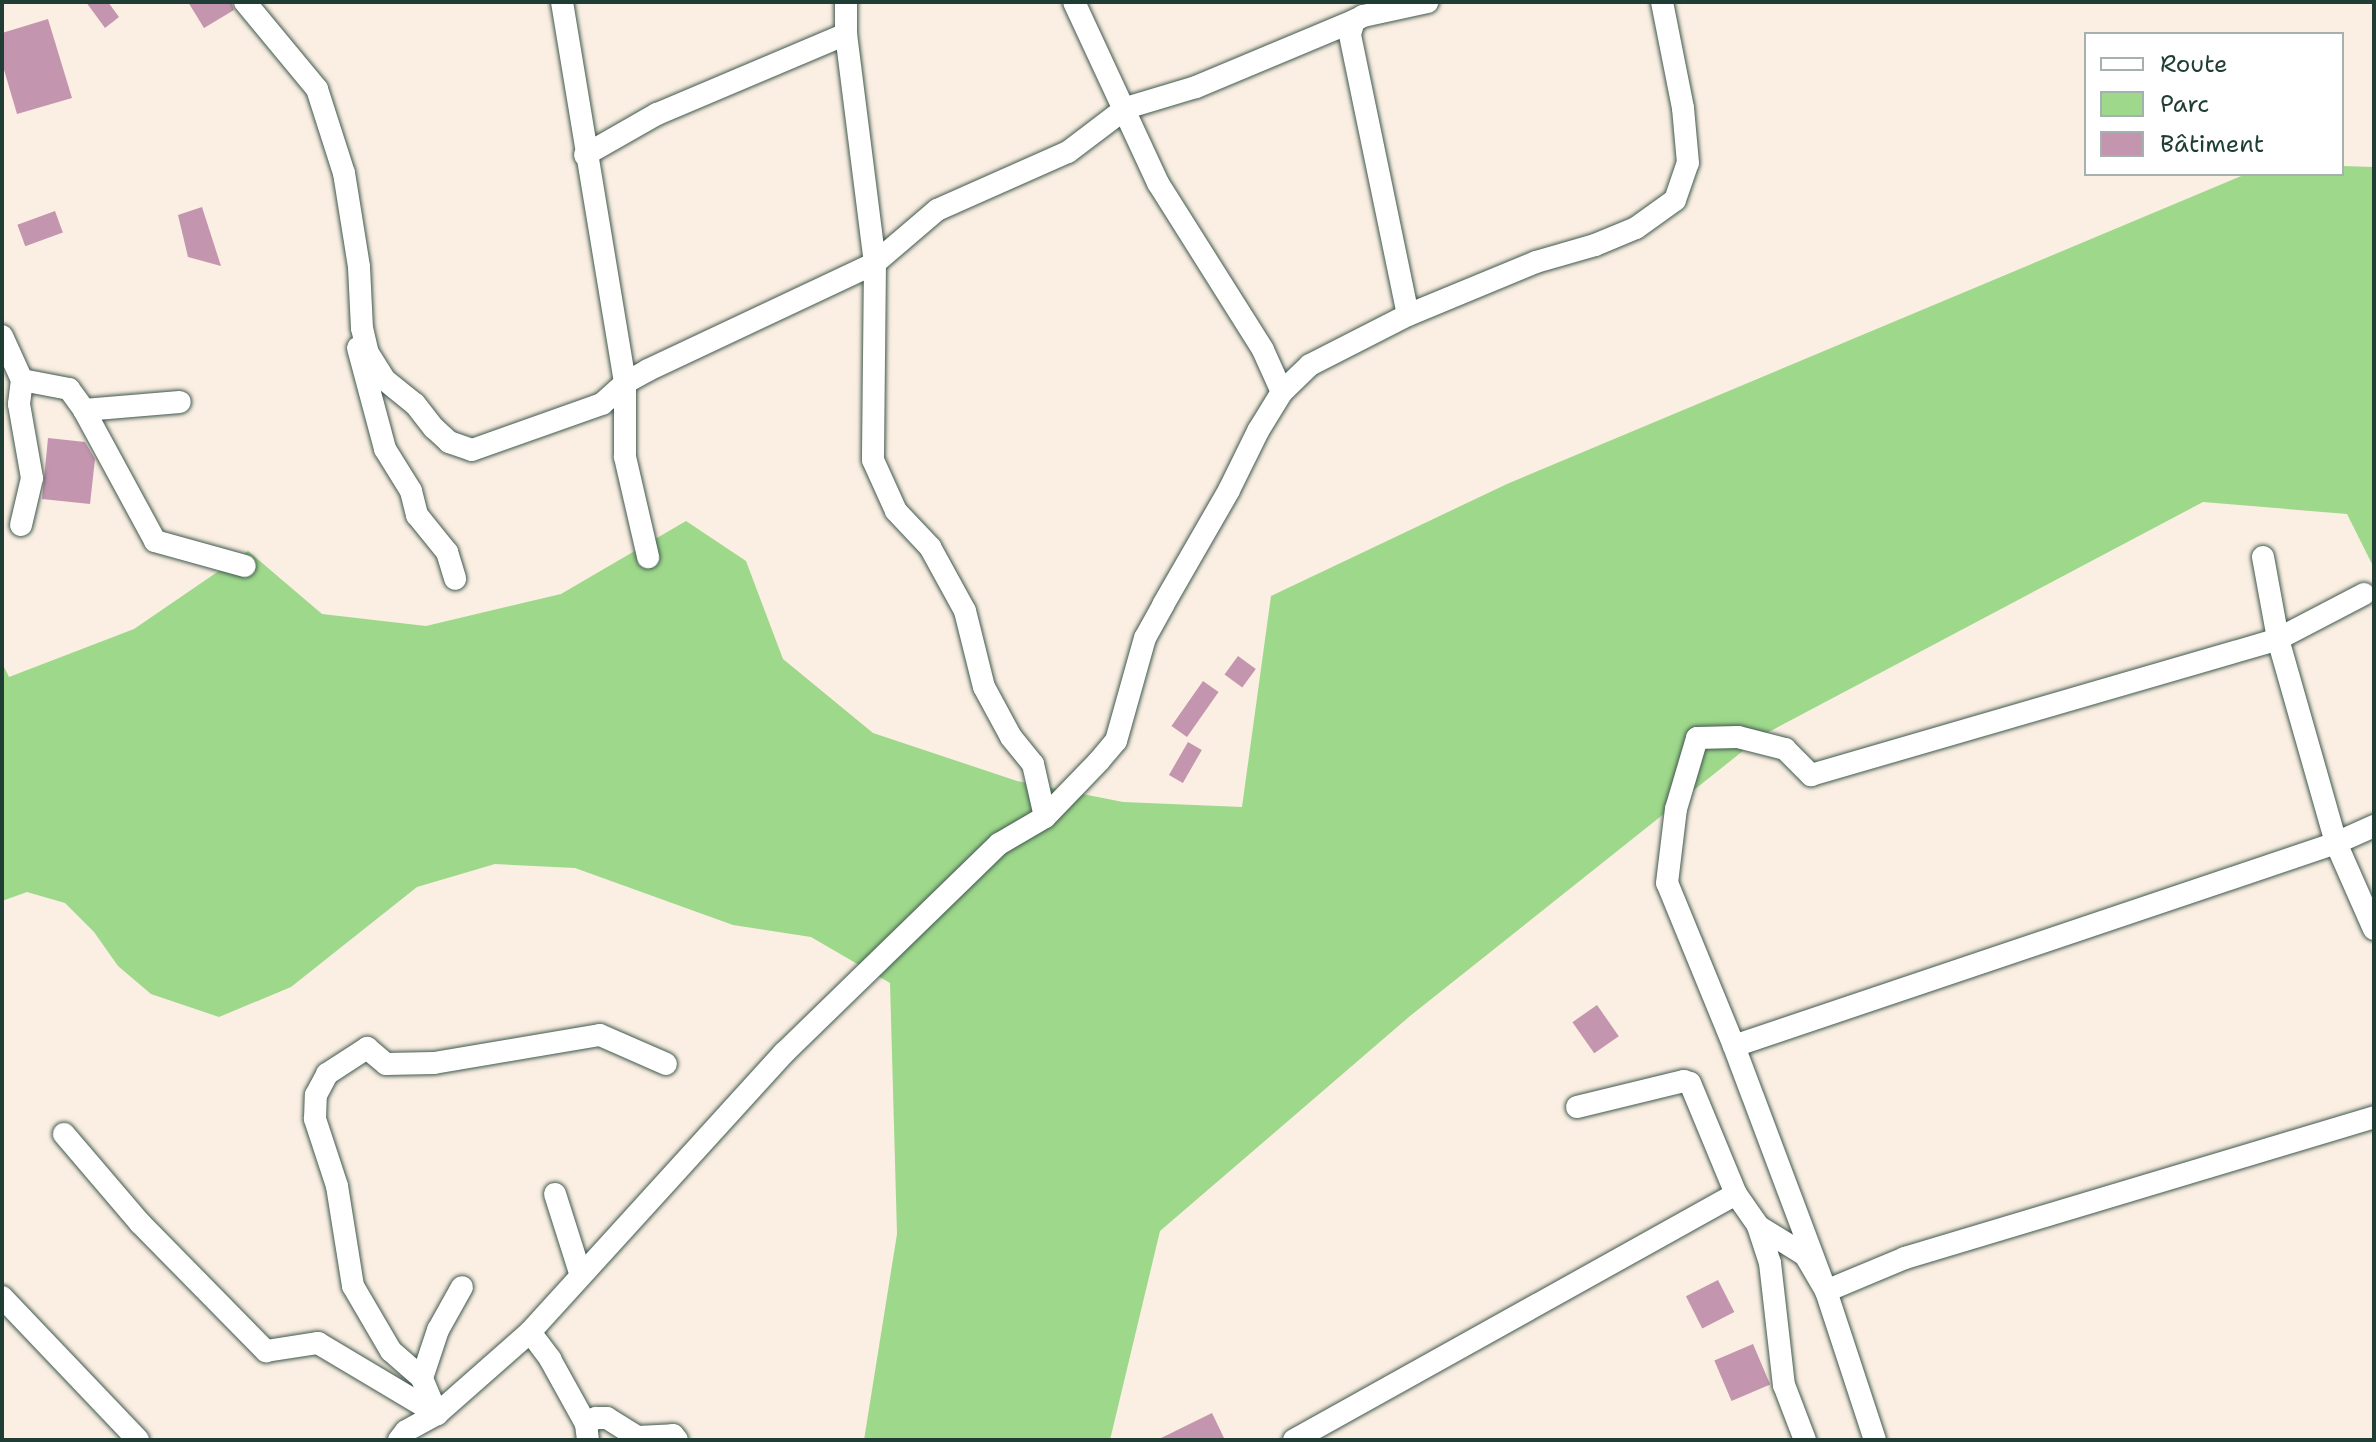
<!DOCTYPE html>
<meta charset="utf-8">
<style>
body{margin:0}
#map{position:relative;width:2376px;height:1442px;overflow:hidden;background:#faefe2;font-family:"Shantell Sans",sans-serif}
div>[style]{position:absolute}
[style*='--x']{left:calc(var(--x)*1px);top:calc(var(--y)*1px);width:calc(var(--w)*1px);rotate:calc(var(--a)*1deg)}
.green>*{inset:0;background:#9ed88b}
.building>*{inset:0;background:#c495af;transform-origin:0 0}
.roads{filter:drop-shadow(0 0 2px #40584e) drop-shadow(0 0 2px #40584e)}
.minor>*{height:22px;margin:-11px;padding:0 11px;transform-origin:11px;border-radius:11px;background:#fff}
span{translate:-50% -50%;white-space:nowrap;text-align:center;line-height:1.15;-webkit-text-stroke:6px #fff;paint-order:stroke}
.frame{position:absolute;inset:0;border:4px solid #1f3d34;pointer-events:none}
.legend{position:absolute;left:2084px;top:32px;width:260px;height:144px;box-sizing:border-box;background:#fff;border:2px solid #a5b1ae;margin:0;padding:10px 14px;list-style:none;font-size:24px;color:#1f3d34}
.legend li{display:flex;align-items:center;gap:16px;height:40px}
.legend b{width:40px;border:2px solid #a5b1ae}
</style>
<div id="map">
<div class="green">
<div style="clip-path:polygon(2342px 166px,2374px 167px,2374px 568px,2347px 514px,2203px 502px,1763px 735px,1410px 1016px,1160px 1231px,1110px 1440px,864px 1440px,897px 1234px,890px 983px,811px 937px,733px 925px,575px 868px,495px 864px,417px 887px,291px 987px,219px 1017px,151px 994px,118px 966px,94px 932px,65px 903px,27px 892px,2px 901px,2px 663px,9px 677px,134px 629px,248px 551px,322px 614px,426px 626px,561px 594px,686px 521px,746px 561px,783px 659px,873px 733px,1017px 781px,1123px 802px,1242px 807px,1271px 596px,1507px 484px,2246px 174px,2342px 174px)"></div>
</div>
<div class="building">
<div style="clip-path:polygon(86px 2px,108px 2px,119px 17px,105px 28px)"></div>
<div style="clip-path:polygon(188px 2px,231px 2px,234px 10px,204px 28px)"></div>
<div style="clip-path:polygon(48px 19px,72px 98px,17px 114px,2px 63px,2px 33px)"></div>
<div style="clip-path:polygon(202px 207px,221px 266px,188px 257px,178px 215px)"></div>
<div style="left:55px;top:211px;width:23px;height:40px;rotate:70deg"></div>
<div style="clip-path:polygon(48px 438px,85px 442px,95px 459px,90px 504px,42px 499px)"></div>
<div style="left:1238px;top:656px;width:22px;height:23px;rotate:36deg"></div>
<div style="left:1203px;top:681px;width:19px;height:55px;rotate:35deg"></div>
<div style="left:1188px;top:742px;width:16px;height:38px;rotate:30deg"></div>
<div style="left:1597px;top:1005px;width:38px;height:30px;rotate:55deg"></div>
<div style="left:1718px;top:1280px;width:36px;height:36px;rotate:63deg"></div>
<div style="left:1753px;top:1344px;width:44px;height:42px;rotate:67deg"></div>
<div style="clip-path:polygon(1212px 1413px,1225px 1440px,1157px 1440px)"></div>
</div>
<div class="roads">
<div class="minor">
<div style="--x:245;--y:2;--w:113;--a:50.4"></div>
<div style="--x:317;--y:89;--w:88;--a:72.2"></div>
<div style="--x:344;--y:173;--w:95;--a:80.9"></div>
<div style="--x:359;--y:267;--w:61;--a:87.2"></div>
<div style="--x:362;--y:328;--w:26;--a:77"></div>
<div style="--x:368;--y:353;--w:32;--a:58"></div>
<div style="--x:385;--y:380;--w:38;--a:39"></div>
<div style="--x:415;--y:404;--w:31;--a:52"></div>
<div style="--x:434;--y:428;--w:21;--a:43"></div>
<div style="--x:449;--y:442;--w:24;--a:19"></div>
<div style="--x:472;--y:450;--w:138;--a:-19.5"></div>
<div style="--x:602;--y:404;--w:31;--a:-42"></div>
<div style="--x:625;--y:383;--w:26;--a:-29"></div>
<div style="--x:648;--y:370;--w:251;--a:-25.2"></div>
<div style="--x:875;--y:263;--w:82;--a:-40.5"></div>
<div style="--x:937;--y:210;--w:143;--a:-23.9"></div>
<div style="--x:1068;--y:152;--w:73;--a:-37.2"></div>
<div style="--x:1126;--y:108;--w:73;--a:-16.7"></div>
<div style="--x:1196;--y:87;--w:171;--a:-22.7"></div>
<div style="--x:562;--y:2;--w:386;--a:80.6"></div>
<div style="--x:625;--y:383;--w:74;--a:90"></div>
<div style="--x:625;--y:457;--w:103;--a:77"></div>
<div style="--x:846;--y:2;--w:32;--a:90"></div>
<div style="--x:846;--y:34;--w:231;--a:82.8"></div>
<div style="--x:875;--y:263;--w:197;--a:90.6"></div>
<div style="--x:873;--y:460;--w:56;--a:65.7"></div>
<div style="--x:896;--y:511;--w:50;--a:46.6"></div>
<div style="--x:930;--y:547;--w:73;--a:61.3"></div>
<div style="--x:965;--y:611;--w:78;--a:76"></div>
<div style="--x:984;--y:687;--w:57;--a:61.6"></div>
<div style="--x:1011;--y:737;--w:35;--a:51"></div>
<div style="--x:1033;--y:764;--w:54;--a:77.2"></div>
<div style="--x:1074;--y:2;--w:200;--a:65.1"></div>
<div style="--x:1158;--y:183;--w:197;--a:57.8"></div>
<div style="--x:1263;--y:350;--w:46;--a:65.7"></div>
<div style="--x:585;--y:155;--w:83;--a:-29.7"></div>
<div style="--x:657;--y:114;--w:205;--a:-22.9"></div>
<div style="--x:1408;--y:315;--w:287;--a:-101.7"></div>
<div style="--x:1350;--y:34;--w:14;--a:-73"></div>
<div style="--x:1354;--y:21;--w:10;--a:-29"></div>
<div style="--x:1363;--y:16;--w:66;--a:-12.3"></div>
<div style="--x:2;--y:336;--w:48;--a:65.6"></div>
<div style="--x:22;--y:380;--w:48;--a:10.8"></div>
<div style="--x:69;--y:389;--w:26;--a:54"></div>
<div style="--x:84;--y:410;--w:96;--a:-4.8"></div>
<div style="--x:358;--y:348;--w:105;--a:75"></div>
<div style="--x:385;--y:449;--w:49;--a:58.2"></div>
<div style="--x:411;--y:491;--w:25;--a:76"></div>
<div style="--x:417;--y:515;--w:48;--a:51"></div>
<div style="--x:447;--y:552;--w:28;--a:73"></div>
<div style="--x:84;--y:410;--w:149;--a:61.5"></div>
<div style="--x:155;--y:541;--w:93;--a:15.5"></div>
<div style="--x:21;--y:525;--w:48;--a:-76.8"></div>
<div style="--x:32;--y:478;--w:75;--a:-100"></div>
<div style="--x:19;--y:404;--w:24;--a:-83"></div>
<div style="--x:2263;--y:557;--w:83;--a:79.6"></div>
<div style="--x:2278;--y:639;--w:212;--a:74.1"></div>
<div style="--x:2336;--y:843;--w:94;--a:66.2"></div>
<div style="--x:1734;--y:1046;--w:635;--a:-18.63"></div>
<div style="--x:2336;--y:843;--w:42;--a:-24.1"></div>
<div style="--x:1577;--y:1107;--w:110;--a:-13.7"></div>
<div style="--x:1684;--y:1081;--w:6;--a:18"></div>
<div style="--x:1690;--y:1083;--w:120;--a:67.5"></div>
<div style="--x:1736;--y:1194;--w:39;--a:55"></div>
<div style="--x:1758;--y:1226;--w:39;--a:72"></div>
<div style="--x:1770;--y:1263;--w:123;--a:83.5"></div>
<div style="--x:1784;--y:1385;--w:59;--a:69.1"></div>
<div style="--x:64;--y:1134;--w:117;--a:49.5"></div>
<div style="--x:140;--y:1223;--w:180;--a:45.5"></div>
<div style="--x:266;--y:1351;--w:53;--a:-8.7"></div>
<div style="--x:318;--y:1343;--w:139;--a:30.8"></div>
<div style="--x:555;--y:1194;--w:83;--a:72.4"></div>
<div style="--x:1758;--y:1226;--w:55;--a:31.7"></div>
<div style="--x:1805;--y:1255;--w:42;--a:59.7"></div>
<div style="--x:1826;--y:1291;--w:86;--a:-22.7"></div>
<div style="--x:1905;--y:1258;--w:490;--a:-16.7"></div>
<div style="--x:2;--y:1297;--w:197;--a:46.4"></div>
<div style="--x:530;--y:1332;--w:34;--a:53"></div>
<div style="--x:550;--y:1359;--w:74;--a:61"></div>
<div style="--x:586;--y:1424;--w:16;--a:83"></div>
<div style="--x:422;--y:1378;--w:51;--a:-71.6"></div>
<div style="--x:438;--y:1330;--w:49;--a:-60.8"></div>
<div style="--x:437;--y:1414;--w:39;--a:-113"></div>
<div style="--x:422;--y:1378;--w:41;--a:-138.9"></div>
<div style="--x:391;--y:1351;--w:75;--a:-120.3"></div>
<div style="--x:353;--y:1286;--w:101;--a:-99.1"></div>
<div style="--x:337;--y:1186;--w:71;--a:-108.2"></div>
<div style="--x:315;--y:1119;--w:24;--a:-88"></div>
<div style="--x:316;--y:1095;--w:24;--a:-62"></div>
<div style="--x:327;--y:1074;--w:48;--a:-33"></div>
<div style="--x:367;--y:1048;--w:25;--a:40"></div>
<div style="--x:386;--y:1064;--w:48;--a:-1.2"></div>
<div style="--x:434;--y:1063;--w:168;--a:-9.6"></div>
<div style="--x:600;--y:1035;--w:72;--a:23.7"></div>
<div style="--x:586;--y:1424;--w:12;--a:-31"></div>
<div style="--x:596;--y:1418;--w:11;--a:0"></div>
<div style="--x:607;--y:1418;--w:36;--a:32"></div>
<div style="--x:638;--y:1437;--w:35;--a:-3"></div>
<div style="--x:673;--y:1435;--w:6;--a:51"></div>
<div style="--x:399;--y:1440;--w:11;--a:-52"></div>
<div style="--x:406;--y:1431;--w:35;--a:-29"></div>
<div style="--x:437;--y:1414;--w:124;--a:-41.4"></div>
<div style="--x:530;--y:1332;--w:377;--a:-47.7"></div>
<div style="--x:784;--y:1053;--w:300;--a:-44.2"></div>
<div style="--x:999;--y:844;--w:53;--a:-30.4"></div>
<div style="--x:1045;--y:817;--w:78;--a:-46"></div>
<div style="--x:1099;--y:761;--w:26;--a:-50"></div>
<div style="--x:1116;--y:741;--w:107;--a:-74.3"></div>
<div style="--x:1145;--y:638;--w:38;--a:-61"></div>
<div style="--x:1163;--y:605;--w:133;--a:-60.1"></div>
<div style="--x:1229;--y:490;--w:66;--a:-63.8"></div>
<div style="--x:1258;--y:431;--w:46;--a:-58.4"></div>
<div style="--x:1282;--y:392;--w:39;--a:-44"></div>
<div style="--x:1310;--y:365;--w:110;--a:-27"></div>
<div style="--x:1408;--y:315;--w:139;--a:-22.5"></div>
<div style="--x:1536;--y:262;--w:61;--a:-16.1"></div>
<div style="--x:1595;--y:245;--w:44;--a:-22.5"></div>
<div style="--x:1636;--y:228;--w:48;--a:-35.7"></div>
<div style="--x:1675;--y:200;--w:39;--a:-71"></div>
<div style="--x:1688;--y:163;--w:55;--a:-95.2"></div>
<div style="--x:1683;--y:108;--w:108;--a:-101.2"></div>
<div style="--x:1294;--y:1440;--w:506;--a:-29.1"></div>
<div style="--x:1875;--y:1440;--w:157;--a:-108.2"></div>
<div style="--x:1826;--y:1291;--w:262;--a:-110.6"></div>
<div style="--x:1734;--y:1046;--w:176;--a:-112.3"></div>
<div style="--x:1667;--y:883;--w:75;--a:-83.1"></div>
<div style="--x:1676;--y:809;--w:74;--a:-73.5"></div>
<div style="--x:1697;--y:738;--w:41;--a:-1.4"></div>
<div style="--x:1738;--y:737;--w:49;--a:14.3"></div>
<div style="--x:1785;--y:749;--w:37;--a:45"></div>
<div style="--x:1811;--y:775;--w:486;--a:-16.2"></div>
<div style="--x:2278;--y:639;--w:97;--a:-27.6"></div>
</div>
</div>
<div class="frame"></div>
<ul class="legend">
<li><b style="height:10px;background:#fff"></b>Route</li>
<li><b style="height:22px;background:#9ed88b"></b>Parc</li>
<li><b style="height:22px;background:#c495af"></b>Bâtiment</li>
</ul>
</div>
